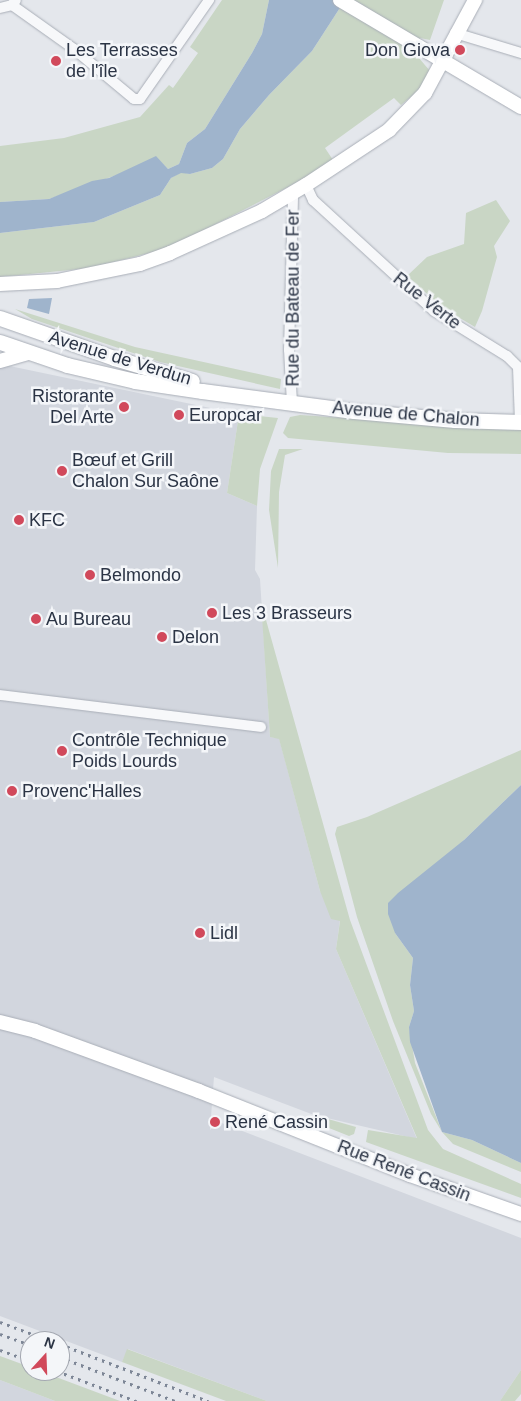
<!DOCTYPE html>
<meta charset="utf-8">
<style>
body{margin:0}
#map{position:relative;width:521px;height:1401px;overflow:hidden;background:#e4e7ec;font-family:Helvetica,sans-serif}
div>[style]{position:absolute}
[style*='--x']{left:calc(var(--x)*1px);top:calc(var(--y)*1px);width:calc(var(--w)*1px);rotate:calc(var(--a)*1deg)}
.built>*{inset:0;background:#d2d6de}
.green>*{inset:0;background:#c9d6c5}
.water>*{inset:0;background:#9fb4cc}
.roads{filter:drop-shadow(0 0 1px #a9aeb7) drop-shadow(0 0 1px #a9aeb7)}
.street>*{height:10px;margin:-5px;padding:0 5px;transform-origin:5px;border-radius:5px;background:#f7f8fa}
.secondary>*{height:14px;margin:-7px;padding:0 7px;transform-origin:7px;border-radius:7px;background:#fff}
.primary>*{height:15px;margin:-7.5px;padding:0 7.5px;transform-origin:7.5px;border-radius:7.5px;background:#fff}
.rail>*{height:3px;margin-top:-1.5px;transform-origin:0;background:repeating-linear-gradient(90deg,#7d8696 0 2.5px,transparent 0 7.5px)}
.dots>*{width:14px;height:14px;translate:-50% -50%;box-sizing:border-box;border:2px solid #f4f6f9;border-radius:50%}
span{translate:-50% -50%;white-space:nowrap;text-align:center;line-height:1.15;-webkit-text-stroke:5px #f4f6f9;paint-order:stroke}
.poi-label{font-size:18px;color:#2b3445}
.right{translate:-100% -50%;text-align:right}
.left{translate:0 -50%;text-align:left}
.street-label{font-size:18px;color:#2b3445}
.north{position:absolute;left:20px;top:1331px;width:50px;height:50px;box-sizing:border-box;background:#f4f6f9;border:1px solid #a4a8b1;border-radius:50%;rotate:20deg;font-size:14px;font-weight:700;line-height:20px;text-align:center;color:#2b3445}
.north::after{content:'';display:block;margin:auto;width:18px;height:22px;background:#d1495b;clip-path:polygon(50% 0,100% 100%,50% 72%,0 100%)}
</style>
<div id="map">
<div class="built">
<div style="clip-path:polygon(0 364px,239px 414px,227px 493px,257px 506px,255px 570px,260px 579px,270px 737px,279px 738px,320px 891px,340px 920px,336px 949px,417px 1139px,314px 1115px,214px 1077px,210px 1130px,219px 1122px,521px 1238px,521px 1370px,500px 1401px,267px 1401px,128px 1349px,122px 1362px,0 1316px)"></div>
<div style="clip-path:polygon(0 1380px,55px 1401px,0 1401px)"></div>
</div>
<div class="green">
<div style="clip-path:polygon(222px 0,269px 0,262px 34px,252px 53px,205px 129px,187px 143px,179px 164px,168px 169px,159px 160px,49px 199px,0 202px,0 146px,64px 138px,140px 117px,169px 85px,173px 88px,198px 53px,190px 47px)"></div>
<div style="clip-path:polygon(345px 0,444px 0,430px 40px,420px 38px,413px 51px,430px 71px,419px 90px,401px 105px,394px 98px,325px 148px,335px 163px,169px 248px,90px 268px,0 277px,0 233px,94px 222px,160px 195px,171px 178px,181px 172px,190px 174px,212px 168px,223px 159px,240px 129px,269px 95px,312px 51px)"></div>
<div style="clip-path:polygon(496px 200px,510px 221px,494px 246px,497px 257px,482px 311px,475px 327px,443px 308px,407px 276px,427px 257px,464px 244px,466px 213px)"></div>
<div style="clip-path:polygon(15px 309px,135px 347px,281px 379px,280px 389px,160px 362px,32px 319px)"></div>
<div style="clip-path:polygon(239px 414px,278px 418px,260px 469px,257px 506px,227px 493px)"></div>
<div style="clip-path:polygon(300px 415px,521px 430px,521px 454px,448px 453px,288px 438px,283px 433px,290px 417px)"></div>
<div style="clip-path:polygon(279px 449px,303px 449px,285px 455px,279px 492px,278px 568px,269px 510px,271px 471px)"></div>
<div style="clip-path:polygon(261px 602px,350px 920px,428px 1130px,443px 1149px,521px 1184px,521px 1198px,366px 1142px,368px 1130px,417px 1138px,336px 949px,340px 921px,331px 919px,320px 891px,279px 739px,270px 737px)"></div>
<div style="clip-path:polygon(521px 750px,521px 785px,464px 840px,395px 933px,413px 958px,410px 985px,414px 1011px,409px 1027px,415px 1063px,442px 1132px,472px 1140px,521px 1163px,521px 1172px,453px 1144px,442px 1132px,431px 1114px,393px 1021px,357px 917px,335px 834px,337px 827px,367px 817px)"></div>
<div style="clip-path:polygon(314px 1115px,356px 1127px,354px 1134px,349px 1136px,314px 1122px)"></div>
<div style="clip-path:polygon(127px 1349px,267px 1401px,226px 1401px,122px 1362px)"></div>
<div style="clip-path:polygon(0 1356px,30px 1367px,30px 1371px,40px 1371px,120px 1401px,55px 1401px,0 1380px)"></div>
<div style="clip-path:polygon(521px 1370px,521px 1394px,515px 1401px,500px 1401px)"></div>
</div>
<div class="water">
<div style="clip-path:polygon(269px 0,345px 0,312px 51px,269px 95px,240px 129px,223px 159px,212px 168px,190px 174px,181px 173px,171px 178px,160px 195px,94px 222px,0 233px,0 202px,49px 199px,92px 181px,109px 178px,156px 156px,168px 169px,179px 164px,187px 143px,205px 129px,252px 53px,262px 34px)"></div>
<div style="clip-path:polygon(52px 298px,49px 314px,27px 308px,29px 299px)"></div>
<div style="clip-path:polygon(521px 785px,521px 1163px,472px 1140px,442px 1132px,410px 1042px,409px 1027px,414px 1011px,410px 985px,413px 958px,395px 933px,388px 914px,388px 903px,398px 893px,464px 840px)"></div>
</div>
<div class="roads">
<div class="street">
<div style="--x:12;--y:5;--w:76;--a:35.4"></div>
<div style="--x:74;--y:49;--w:78;--a:39.8"></div>
<div style="--x:134;--y:99;--w:6;--a:0"></div>
<div style="--x:140;--y:99;--w:121;--a:-55.1"></div>
<div style="--x:0;--y:8;--w:12;--a:-14"></div>
<div style="--x:12;--y:5;--w:6;--a:-51"></div>
<div style="--x:455;--y:33;--w:69;--a:16.9"></div>
<div style="--x:306;--y:185;--w:17;--a:65"></div>
<div style="--x:313;--y:200;--w:164;--a:42.5"></div>
<div style="--x:434;--y:311;--w:86;--a:31.7"></div>
<div style="--x:507;--y:356;--w:16;--a:45"></div>
<div style="--x:518;--y:367;--w:55;--a:87.9"></div>
<div style="--x:292;--y:403;--w:53;--a:-93.2"></div>
<div style="--x:289;--y:350;--w:158;--a:-88.5"></div>
<div style="--x:0;--y:695;--w:263;--a:7"></div>
</div>
<div class="secondary">
<div style="--x:340;--y:0;--w:210;--a:30.6"></div>
<div style="--x:0;--y:284;--w:57;--a:-3"></div>
<div style="--x:57;--y:281;--w:85;--a:-11.6"></div>
<div style="--x:140;--y:264;--w:32;--a:-20"></div>
<div style="--x:170;--y:253;--w:101;--a:-24.5"></div>
<div style="--x:262;--y:211;--w:51;--a:-30.6"></div>
<div style="--x:306;--y:185;--w:100;--a:-33.5"></div>
<div style="--x:389;--y:130;--w:52;--a:-45.8"></div>
<div style="--x:425;--y:93;--w:106;--a:-61.7"></div>
<div style="--x:0;--y:361;--w:29;--a:-16"></div>
<div style="--x:0;--y:1022;--w:36;--a:14"></div>
<div style="--x:35;--y:1031;--w:175;--a:20.1"></div>
<div style="--x:199;--y:1091;--w:227;--a:21.7"></div>
<div style="--x:410;--y:1175;--w:118;--a:19.4"></div>
</div>
<div class="primary">
<div style="--x:0;--y:318;--w:121;--a:19.3"></div>
<div style="--x:114;--y:358;--w:81;--a:16.4"></div>
<div style="--x:0;--y:342;--w:71;--a:18.9"></div>
<div style="--x:67;--y:365;--w:70;--a:13.2"></div>
<div style="--x:135;--y:381;--w:68;--a:8.5"></div>
<div style="--x:202;--y:391;--w:153;--a:7.5"></div>
<div style="--x:354;--y:411;--w:101;--a:5.1"></div>
<div style="--x:455;--y:420;--w:66;--a:1.7"></div>
</div>
</div>
<div class="rail">
<div style="--x:0;--y:1322;--w:54;--a:20.4"></div>
<div style="--x:0;--y:1334;--w:32;--a:20"></div>
<div style="--x:60;--y:1344;--w:159;--a:21.1"></div>
<div style="--x:0;--y:1350;--w:32;--a:20"></div>
<div style="--x:60;--y:1357;--w:123;--a:20.9"></div>
<div style="--x:57;--y:1371;--w:85;--a:20.8"></div>
</div>
<div class="dots">
<div style="left:460px;top:50px;background:#d1495b"></div>
<div style="left:56px;top:61px;background:#d1495b"></div>
<div style="left:124px;top:407px;background:#d1495b"></div>
<div style="left:179px;top:415px;background:#d1495b"></div>
<div style="left:62px;top:471px;background:#d1495b"></div>
<div style="left:19px;top:520px;background:#d1495b"></div>
<div style="left:90px;top:575px;background:#d1495b"></div>
<div style="left:212px;top:613px;background:#d1495b"></div>
<div style="left:36px;top:619px;background:#d1495b"></div>
<div style="left:162px;top:637px;background:#d1495b"></div>
<div style="left:62px;top:751px;background:#d1495b"></div>
<div style="left:12px;top:791px;background:#d1495b"></div>
<div style="left:200px;top:933px;background:#d1495b"></div>
<div style="left:215px;top:1122px;background:#d1495b"></div>
</div>
<div class="poi-label">
<span class="right" style="left:450px;top:50px">Don Giova</span>
<span class="left" style="left:66px;top:61px">Les Terrasses<br>de l'île</span>
<span class="right" style="left:114px;top:407px">Ristorante<br>Del Arte</span>
<span class="left" style="left:189px;top:415px">Europcar</span>
<span class="left" style="left:72px;top:471px">Bœuf et Grill<br>Chalon Sur Saône</span>
<span class="left" style="left:29px;top:520px">KFC</span>
<span class="left" style="left:100px;top:575px">Belmondo</span>
<span class="left" style="left:222px;top:613px">Les 3 Brasseurs</span>
<span class="left" style="left:46px;top:619px">Au Bureau</span>
<span class="left" style="left:172px;top:637px">Delon</span>
<span class="left" style="left:72px;top:751px">Contrôle Technique<br>Poids Lourds</span>
<span class="left" style="left:22px;top:791px">Provenc'Halles</span>
<span class="left" style="left:210px;top:933px">Lidl</span>
<span class="left" style="left:225px;top:1122px">René Cassin</span>
</div>
<div class="street-label">
<span style="left:293px;top:298px;rotate:-90deg">Rue du Bateau de Fer</span>
<span style="left:427px;top:301px;rotate:38deg">Rue Verte</span>
<span style="left:120px;top:358px;rotate:17deg">Avenue de Verdun</span>
<span style="left:406px;top:414px;rotate:5deg">Avenue de Chalon</span>
<span style="left:404px;top:1171px;rotate:21deg">Rue René Cassin</span>
</div>
<div class="north">N</div>
</div>
